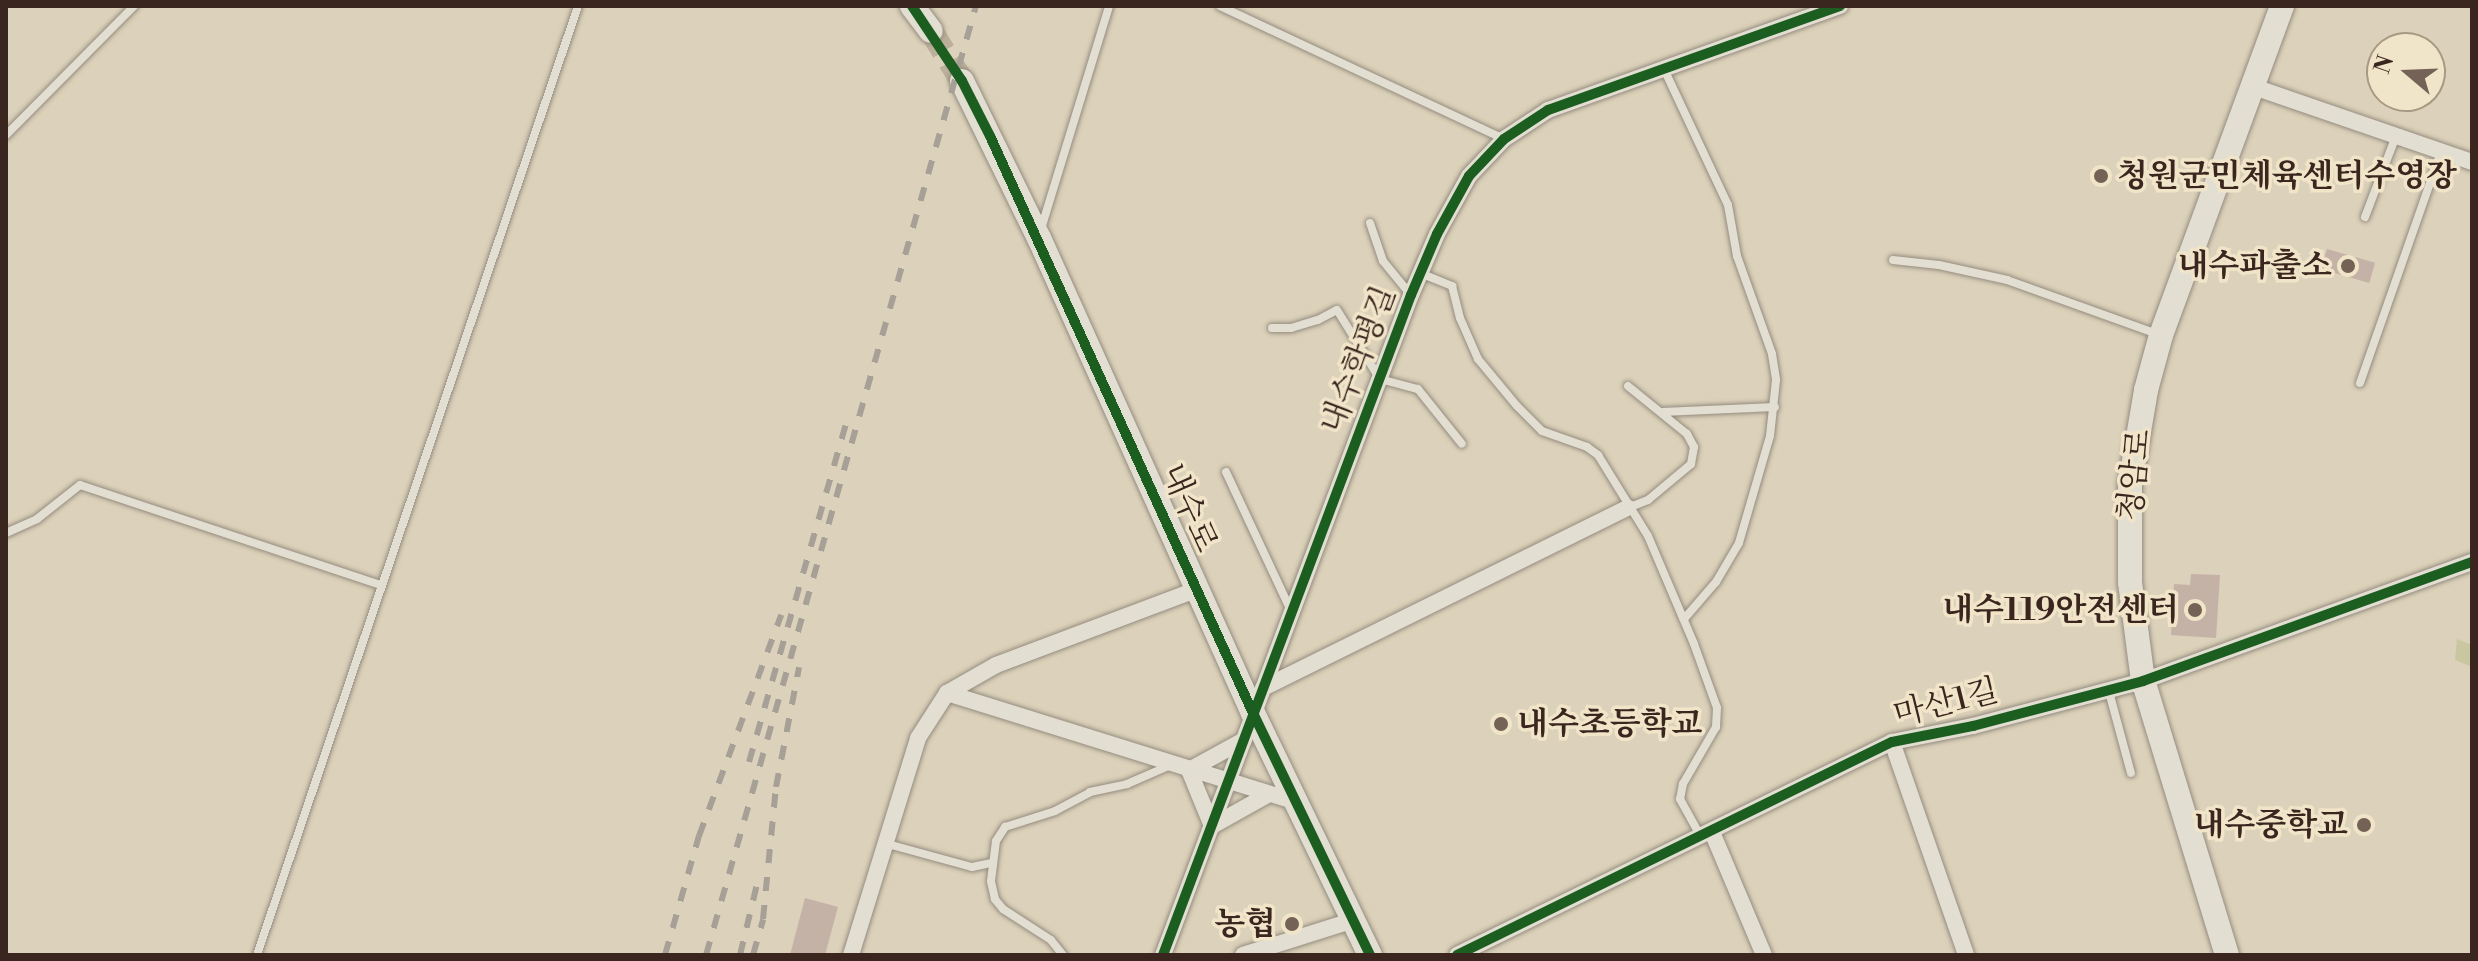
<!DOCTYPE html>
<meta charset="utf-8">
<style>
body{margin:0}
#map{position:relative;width:2478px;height:961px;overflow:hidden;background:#dcd1ba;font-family:"Libre Bodoni","Noto Serif KR",serif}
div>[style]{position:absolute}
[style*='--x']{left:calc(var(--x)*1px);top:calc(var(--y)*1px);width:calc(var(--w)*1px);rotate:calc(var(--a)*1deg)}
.green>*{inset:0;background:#c8c79f}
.building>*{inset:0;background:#c5b2a6;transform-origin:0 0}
.secondary-tunnel>*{height:24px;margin-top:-12px;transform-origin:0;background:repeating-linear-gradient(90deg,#bcaf9b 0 24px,transparent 0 36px)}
.roads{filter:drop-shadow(0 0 2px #948c7f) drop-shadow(0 0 2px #948c7f)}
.lane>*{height:8px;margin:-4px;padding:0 4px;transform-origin:4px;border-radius:4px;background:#e3ded2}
.street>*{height:16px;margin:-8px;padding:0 8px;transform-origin:8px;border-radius:8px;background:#e3ded2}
.secondary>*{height:24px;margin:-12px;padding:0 12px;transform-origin:12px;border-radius:12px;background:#e3ded2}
.rail>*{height:6px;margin-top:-3px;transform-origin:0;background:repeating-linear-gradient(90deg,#a6a096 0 14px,transparent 0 28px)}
.cycleway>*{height:10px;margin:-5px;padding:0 5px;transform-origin:5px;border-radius:5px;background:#1b5e20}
.dots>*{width:22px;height:22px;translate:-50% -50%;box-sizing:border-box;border:4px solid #f1e5c9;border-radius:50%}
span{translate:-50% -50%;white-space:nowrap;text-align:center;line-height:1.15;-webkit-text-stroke:7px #f1e5c9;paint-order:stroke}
.poi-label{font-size:32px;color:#3a261f;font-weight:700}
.left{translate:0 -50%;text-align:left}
.right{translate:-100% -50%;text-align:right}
.street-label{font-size:32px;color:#3a261f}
.frame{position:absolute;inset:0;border:8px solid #3a261f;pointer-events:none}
.north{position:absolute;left:2366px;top:32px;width:80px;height:80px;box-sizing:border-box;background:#f1e5c9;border:2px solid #a89985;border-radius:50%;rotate:289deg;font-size:22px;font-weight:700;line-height:32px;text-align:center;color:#3a261f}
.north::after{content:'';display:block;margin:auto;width:28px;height:36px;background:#736255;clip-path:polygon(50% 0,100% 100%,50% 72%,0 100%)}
</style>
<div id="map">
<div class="green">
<div style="clip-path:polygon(2457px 639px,2472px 645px,2472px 667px,2455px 660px)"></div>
</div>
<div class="building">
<div style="left:2327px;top:249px;width:50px;height:21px;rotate:16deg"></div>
<div style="clip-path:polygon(2191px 574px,2220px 575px,2216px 638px,2171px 635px,2174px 584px,2190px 585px)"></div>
<div style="clip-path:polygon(805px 898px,838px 907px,825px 955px,790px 955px)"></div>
</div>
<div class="secondary-tunnel">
<div style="--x:931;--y:31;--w:59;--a:58.2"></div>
</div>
<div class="roads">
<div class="lane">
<div style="--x:1220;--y:6;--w:314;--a:25.1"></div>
<div style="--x:1664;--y:69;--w:150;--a:64.8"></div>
<div style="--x:1728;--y:205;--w:52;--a:80"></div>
<div style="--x:1737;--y:256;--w:104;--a:70.3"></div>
<div style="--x:1772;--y:354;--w:26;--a:81"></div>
<div style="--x:1776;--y:380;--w:56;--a:96.1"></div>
<div style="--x:1770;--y:436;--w:111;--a:106.2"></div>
<div style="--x:1739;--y:543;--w:45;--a:120.5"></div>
<div style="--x:1716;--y:582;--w:49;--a:130.9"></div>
<div style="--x:6;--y:135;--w:182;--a:-45.2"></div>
<div style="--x:2365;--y:217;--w:87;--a:-69.1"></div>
<div style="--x:1370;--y:223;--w:40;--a:71.1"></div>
<div style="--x:1383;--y:261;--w:43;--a:50.7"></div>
<div style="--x:1041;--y:229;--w:233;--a:-73"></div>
<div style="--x:1893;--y:260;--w:46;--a:6.2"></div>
<div style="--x:1939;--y:265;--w:70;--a:12.4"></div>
<div style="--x:2007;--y:280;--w:159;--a:19.8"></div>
<div style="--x:1420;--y:273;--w:35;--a:22"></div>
<div style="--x:1452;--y:286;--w:33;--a:76"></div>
<div style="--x:1460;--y:318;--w:45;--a:66.3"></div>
<div style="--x:1478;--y:359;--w:61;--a:50.3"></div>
<div style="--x:1517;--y:406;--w:35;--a:45"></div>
<div style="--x:1542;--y:431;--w:48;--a:19.6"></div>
<div style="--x:1587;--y:447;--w:14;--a:36"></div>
<div style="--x:1598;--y:455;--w:95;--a:58.3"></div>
<div style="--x:1648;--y:536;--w:117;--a:66.9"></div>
<div style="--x:1694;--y:644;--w:68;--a:70.2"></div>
<div style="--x:1717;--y:708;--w:19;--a:93"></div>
<div style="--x:1716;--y:727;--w:66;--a:120.1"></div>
<div style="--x:1683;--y:784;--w:15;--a:101"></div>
<div style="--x:1680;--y:799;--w:43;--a:61.1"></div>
<div style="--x:1272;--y:328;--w:19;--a:0"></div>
<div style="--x:1291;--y:328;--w:28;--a:-17"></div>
<div style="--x:1318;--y:320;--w:21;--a:-28"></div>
<div style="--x:1337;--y:310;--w:81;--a:58.1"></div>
<div style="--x:1380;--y:379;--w:39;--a:15"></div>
<div style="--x:1418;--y:389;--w:70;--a:51.3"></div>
<div style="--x:2360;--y:383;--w:245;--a:-70.7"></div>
<div style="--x:1662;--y:412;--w:113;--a:-2.5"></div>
<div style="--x:1226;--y:472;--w:153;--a:64.9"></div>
<div style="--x:1628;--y:508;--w:22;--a:-22"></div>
<div style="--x:1648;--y:500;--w:56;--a:-39.9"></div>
<div style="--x:1691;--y:464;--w:17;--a:-80"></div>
<div style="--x:1694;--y:447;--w:15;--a:-118"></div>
<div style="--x:1687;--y:434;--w:76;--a:-140.9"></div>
<div style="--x:6;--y:533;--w:34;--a:-24"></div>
<div style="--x:37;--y:519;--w:55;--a:-38.3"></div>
<div style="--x:80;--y:485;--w:316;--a:18.4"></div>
<div style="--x:2108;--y:688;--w:88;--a:74.9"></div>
<div style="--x:884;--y:843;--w:91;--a:15.3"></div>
<div style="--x:972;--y:867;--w:19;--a:-12"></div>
<div style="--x:257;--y:955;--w:1002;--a:-71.31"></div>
<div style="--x:1063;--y:955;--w:19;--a:-129"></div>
<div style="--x:1051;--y:940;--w:57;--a:-147.1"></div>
<div style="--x:1003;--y:909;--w:13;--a:-129"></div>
<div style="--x:995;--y:899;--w:18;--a:-103"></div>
<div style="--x:991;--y:881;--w:40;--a:-82.9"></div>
<div style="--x:996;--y:841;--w:17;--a:-57"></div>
<div style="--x:1005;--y:827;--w:52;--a:-17.7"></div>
<div style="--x:1055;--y:811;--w:40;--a:-28"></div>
<div style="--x:1090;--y:792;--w:38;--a:-12"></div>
<div style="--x:1127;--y:784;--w:48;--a:-23.4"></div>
</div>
<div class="street">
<div style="--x:2254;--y:87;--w:231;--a:19"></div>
<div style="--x:1263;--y:688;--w:407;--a:-26.3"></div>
<div style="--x:947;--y:693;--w:56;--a:-29.7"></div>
<div style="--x:996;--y:665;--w:216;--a:-20.6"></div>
<div style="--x:1244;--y:740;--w:63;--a:151.4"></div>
<div style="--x:1189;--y:770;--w:61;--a:67.7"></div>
<div style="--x:1212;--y:826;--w:65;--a:-29.3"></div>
<div style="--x:1892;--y:742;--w:225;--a:70.8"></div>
<div style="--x:1712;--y:832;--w:134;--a:67.1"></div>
<div style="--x:851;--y:955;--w:227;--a:-72.8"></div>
<div style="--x:918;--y:738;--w:54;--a:-57.2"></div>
<div style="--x:947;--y:693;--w:367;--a:17.3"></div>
<div style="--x:1163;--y:955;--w:705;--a:-69.41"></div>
<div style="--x:1411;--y:295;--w:66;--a:-66.9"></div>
<div style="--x:1437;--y:234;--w:66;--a:-61.1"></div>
<div style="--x:1469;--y:176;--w:51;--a:-46.6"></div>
<div style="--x:1504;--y:139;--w:53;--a:-33.4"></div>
<div style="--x:1548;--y:110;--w:310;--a:-19.6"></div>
<div style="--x:1243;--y:955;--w:116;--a:-17.5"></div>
<div style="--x:1457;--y:955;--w:484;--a:-26.1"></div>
<div style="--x:1892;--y:742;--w:83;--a:-11.2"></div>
<div style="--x:1973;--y:726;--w:176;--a:-14.8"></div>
<div style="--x:2143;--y:681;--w:350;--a:-19.9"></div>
</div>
<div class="secondary">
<div style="--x:912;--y:6;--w:31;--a:53"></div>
<div style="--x:962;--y:81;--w:175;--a:63.9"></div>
<div style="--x:1039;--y:238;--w:521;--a:65.75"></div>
<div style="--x:1253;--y:713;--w:269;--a:64.2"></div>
<div style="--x:2227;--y:955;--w:287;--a:-107"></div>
<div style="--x:2143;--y:681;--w:100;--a:-97.5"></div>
<div style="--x:2130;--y:582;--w:98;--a:-90"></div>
<div style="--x:2130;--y:484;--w:95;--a:-80.3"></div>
<div style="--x:2146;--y:390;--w:57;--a:-74.7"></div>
<div style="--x:2161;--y:335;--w:351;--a:-69.8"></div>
</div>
</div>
<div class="rail">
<div style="--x:749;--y:762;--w:356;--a:-74"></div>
<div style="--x:665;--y:955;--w:124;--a:-74.1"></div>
<div style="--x:699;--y:836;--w:236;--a:-69.6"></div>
<div style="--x:706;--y:955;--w:987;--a:-74.12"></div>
<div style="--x:740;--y:955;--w:73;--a:-76.5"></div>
<div style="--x:753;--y:955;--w:37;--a:-74"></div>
<div style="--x:763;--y:919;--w:133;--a:-84.4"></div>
<div style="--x:776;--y:787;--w:122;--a:-79.1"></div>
</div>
<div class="cycleway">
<div style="--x:912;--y:6;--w:90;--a:56.3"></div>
<div style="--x:962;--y:81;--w:62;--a:63"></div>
<div style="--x:990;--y:136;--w:634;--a:65.5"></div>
<div style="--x:1253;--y:713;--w:269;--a:64.2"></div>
<div style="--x:1163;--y:955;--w:705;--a:-69.41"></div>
<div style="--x:1411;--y:295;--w:66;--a:-66.9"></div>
<div style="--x:1437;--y:234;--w:66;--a:-61.1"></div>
<div style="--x:1469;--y:176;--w:51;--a:-46.6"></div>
<div style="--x:1504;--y:139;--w:53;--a:-33.4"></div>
<div style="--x:1548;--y:110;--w:310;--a:-19.6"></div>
<div style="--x:1457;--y:955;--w:484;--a:-26.1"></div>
<div style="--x:1892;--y:742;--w:83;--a:-11.2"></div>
<div style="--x:1973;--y:726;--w:176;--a:-14.8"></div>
<div style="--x:2143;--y:681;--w:350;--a:-19.9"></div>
</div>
<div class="dots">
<div style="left:2101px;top:176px;background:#736255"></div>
<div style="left:2348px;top:266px;background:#736255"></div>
<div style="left:2195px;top:610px;background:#736255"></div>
<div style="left:1501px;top:724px;background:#736255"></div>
<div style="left:2364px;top:825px;background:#736255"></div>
<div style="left:1292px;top:924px;background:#736255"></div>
</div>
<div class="poi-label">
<span class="left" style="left:2117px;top:176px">청원군민체육센터수영장</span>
<span class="right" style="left:2332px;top:266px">내수파출소</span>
<span class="right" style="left:2179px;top:610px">내수119안전센터</span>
<span class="left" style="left:1517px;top:724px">내수초등학교</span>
<span class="right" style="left:2348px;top:825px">내수중학교</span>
<span class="right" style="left:1276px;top:924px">농협</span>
</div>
<div class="street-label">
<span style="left:1359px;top:360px;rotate:-69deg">내수학평길</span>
<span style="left:2135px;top:475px;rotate:-84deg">청암로</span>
<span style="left:1189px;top:508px;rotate:66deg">내수로</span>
<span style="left:1946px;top:703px;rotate:-14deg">마산1길</span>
</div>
<div class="frame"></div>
<div class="north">N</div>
</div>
